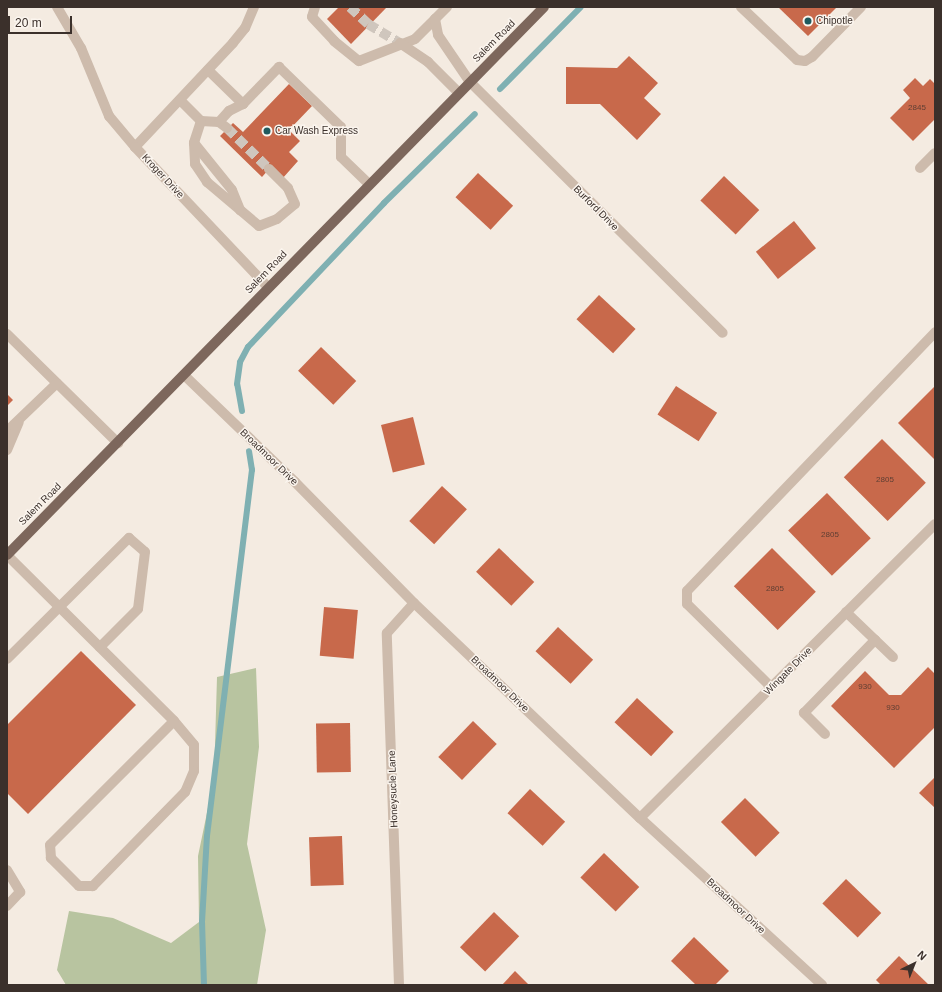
<!DOCTYPE html>
<style>
body{margin:0}
#map{position:relative;width:942px;height:992px;overflow:hidden;background:#f4ebe1;font-family:Helvetica,sans-serif}
div>[style]{position:absolute}
[style*='--x']{left:calc(var(--x)*1px);top:calc(var(--y)*1px);width:calc(var(--w)*1px);rotate:calc(var(--a)*1deg)}
.green>*{inset:0;background:#b8c4a0}
.stream>*{height:6px;margin:-3px;padding:0 3px;transform-origin:3px;border-radius:3px;background:#7fb0b2}
.building>*{inset:0;background:#c8694b;transform-origin:0 0}
.minor-tunnel>*{height:10px;margin-top:-5px;transform-origin:0;background:repeating-linear-gradient(90deg,#cfc6bd 0 10px,transparent 0 15px)}
.minor>*{height:10px;margin:-5px;padding:0 5px;transform-origin:5px;border-radius:5px;background:#cdbbac}
.major>*{height:10px;margin:-5px;padding:0 5px;transform-origin:5px;border-radius:5px;background:#7d675c}
.dots>*{width:11px;height:11px;translate:-50% -50%;box-sizing:border-box;border:2px solid #fbf5ee;border-radius:50%}
span{translate:-50% -50%;white-space:nowrap;text-align:center;line-height:1.15;-webkit-text-stroke:3px #fbf5ee;paint-order:stroke}
.number-label{font-size:8px;color:#5e3e33}
.number-label span{-webkit-text-stroke-width:0}
.poi-label{font-size:10px;color:#3b302b}
.left{translate:0 -50%;text-align:left}
.street-label{font-size:10px;color:#3b302b}
.frame{position:absolute;inset:0;border:8px solid #3b302b;pointer-events:none}
.north{position:absolute;left:894px;top:944px;width:40px;height:40px;-webkit-text-stroke:3px #fbf5ee;paint-order:stroke;rotate:43deg;font-size:11px;font-weight:700;line-height:16px;text-align:center;color:#3b302b}
.north::after{content:'';display:block;margin:auto;width:14px;height:18px;background:#3b302b;clip-path:polygon(50% 0,100% 100%,50% 72%,0 100%)}
.scale{position:absolute;left:8px;top:16px;width:64px;height:18px;box-sizing:border-box;border:2px solid #3b302b;border-top:0;padding-left:5px;font-size:12px;line-height:14px;white-space:nowrap;color:#3b302b;-webkit-text-stroke:3px #fbf5ee;paint-order:stroke}
</style>
<div id="map">
<div class="green">
<div style="clip-path:polygon(256px 668px,259px 747px,247px 844px,266px 930px,257px 985px,66px 985px,57px 970px,69px 911px,113px 918px,171px 943px,199px 922px,198px 856px,214px 779px,217px 677px)"></div>
</div>
<div class="stream">
<div style="--x:500;--y:89;--w:115;--a:-45.4"></div>
<div style="--x:242;--y:411;--w:27;--a:-100"></div>
<div style="--x:237;--y:384;--w:22;--a:-82"></div>
<div style="--x:240;--y:362;--w:17;--a:-62"></div>
<div style="--x:248;--y:347;--w:198;--a:-46.6"></div>
<div style="--x:384;--y:203;--w:127;--a:-44.4"></div>
<div style="--x:204;--y:985;--w:63;--a:-91.8"></div>
<div style="--x:202;--y:922;--w:86;--a:-86.7"></div>
<div style="--x:207;--y:836;--w:369;--a:-83"></div>
<div style="--x:252;--y:470;--w:19;--a:-99"></div>
</div>
<div class="building">
<div style="clip-path:polygon(339px 7px,387px 7px,351px 44px,327px 19px)"></div>
<div style="clip-path:polygon(778px 7px,837px 7px,808px 36px)"></div>
<div style="clip-path:polygon(629px 56px,658px 83px,644px 98px,661px 114px,637px 140px,600px 104px,566px 104px,566px 67px,617px 68px)"></div>
<div style="clip-path:polygon(915px 78px,923px 86px,930px 79px,935px 84px,935px 119px,913px 141px,890px 118px,910px 98px,903px 90px)"></div>
<div style="clip-path:polygon(289px 84px,312px 106px,289px 130px,300px 141px,289px 152px,298px 161px,282px 179px,269px 169px,262px 177px,220px 136px,233px 123px,243px 132px)"></div>
<div style="left:478px;top:173px;width:48px;height:33px;rotate:43deg"></div>
<div style="left:724px;top:176px;width:49px;height:34px;rotate:44deg"></div>
<div style="left:794px;top:221px;width:35px;height:49px;rotate:51deg"></div>
<div style="left:599px;top:295px;width:50px;height:33px;rotate:43deg"></div>
<div style="left:321px;top:347px;width:49px;height:33px;rotate:44deg"></div>
<div style="left:676px;top:386px;width:49px;height:34px;rotate:33deg"></div>
<div style="clip-path:polygon(935px 386px,935px 460px,898px 423px)"></div>
<div style="clip-path:polygon(7px 394px,13px 400px,7px 406px)"></div>
<div style="left:413px;top:417px;width:49px;height:33px;rotate:76deg"></div>
<div style="left:882px;top:439px;width:62px;height:54px;rotate:45deg"></div>
<div style="left:442px;top:486px;width:34px;height:48px;rotate:43deg"></div>
<div style="left:827px;top:493px;width:63px;height:54px;rotate:46deg"></div>
<div style="left:499px;top:548px;width:49px;height:33px;rotate:44deg"></div>
<div style="left:772px;top:548px;width:62px;height:54px;rotate:45deg"></div>
<div style="left:324px;top:607px;width:34px;height:49px;rotate:5deg"></div>
<div style="left:558px;top:627px;width:48px;height:33px;rotate:43deg"></div>
<div style="clip-path:polygon(81px 651px,136px 705px,28px 814px,7px 793px,7px 725px)"></div>
<div style="clip-path:polygon(928px 667px,935px 674px,935px 727px,894px 768px,831px 706px,865px 671px,889px 695px,901px 695px)"></div>
<div style="left:637px;top:698px;width:50px;height:33px;rotate:43deg"></div>
<div style="left:473px;top:721px;width:33px;height:50px;rotate:44deg"></div>
<div style="left:350px;top:723px;width:49px;height:34px;rotate:89deg"></div>
<div style="clip-path:polygon(935px 777px,935px 808px,919px 793px)"></div>
<div style="left:530px;top:789px;width:48px;height:33px;rotate:43deg"></div>
<div style="left:745px;top:798px;width:49px;height:34px;rotate:45deg"></div>
<div style="left:342px;top:836px;width:49px;height:33px;rotate:88deg"></div>
<div style="left:604px;top:853px;width:49px;height:34px;rotate:44deg"></div>
<div style="left:846px;top:879px;width:49px;height:34px;rotate:44deg"></div>
<div style="left:494px;top:912px;width:35px;height:49px;rotate:44deg"></div>
<div style="clip-path:polygon(694px 937px,729px 971px,715px 985px,696px 985px,671px 961px)"></div>
<div style="clip-path:polygon(899px 956px,929px 985px,881px 985px,876px 980px)"></div>
<div style="clip-path:polygon(515px 971px,529px 985px,502px 985px)"></div>
</div>
<div class="minor-tunnel">
<div style="--x:350;--y:7;--w:25;--a:43"></div>
<div style="--x:368;--y:24;--w:37;--a:31"></div>
<div style="--x:227;--y:128;--w:59;--a:44.3"></div>
</div>
<div class="minor">
<div style="--x:57;--y:7;--w:48;--a:59.7"></div>
<div style="--x:81;--y:48;--w:74;--a:67.6"></div>
<div style="--x:109;--y:116;--w:40;--a:50"></div>
<div style="--x:254;--y:7;--w:23;--a:113"></div>
<div style="--x:245;--y:28;--w:19;--a:129"></div>
<div style="--x:233;--y:43;--w:143;--a:133.3"></div>
<div style="--x:135;--y:147;--w:193;--a:46.5"></div>
<div style="--x:315;--y:7;--w:10;--a:107"></div>
<div style="--x:312;--y:17;--w:33;--a:47"></div>
<div style="--x:334;--y:41;--w:32;--a:39"></div>
<div style="--x:359;--y:61;--w:60;--a:-21.4"></div>
<div style="--x:415;--y:39;--w:28;--a:-45"></div>
<div style="--x:447;--y:7;--w:17;--a:135"></div>
<div style="--x:435;--y:19;--w:16;--a:79"></div>
<div style="--x:438;--y:35;--w:57;--a:55.8"></div>
<div style="--x:470;--y:82;--w:356;--a:44.8"></div>
<div style="--x:741;--y:7;--w:77;--a:43.4"></div>
<div style="--x:797;--y:60;--w:8;--a:7"></div>
<div style="--x:805;--y:61;--w:8;--a:-30"></div>
<div style="--x:812;--y:57;--w:70;--a:-45.6"></div>
<div style="--x:400;--y:43;--w:34;--a:34"></div>
<div style="--x:428;--y:62;--w:44;--a:45"></div>
<div style="--x:208;--y:70;--w:49;--a:44.2"></div>
<div style="--x:243;--y:104;--w:52;--a:-45.8"></div>
<div style="--x:279;--y:67;--w:86;--a:44.1"></div>
<div style="--x:341;--y:127;--w:30;--a:90"></div>
<div style="--x:341;--y:157;--w:39;--a:44"></div>
<div style="--x:180;--y:100;--w:30;--a:45"></div>
<div style="--x:201;--y:121;--w:18;--a:3"></div>
<div style="--x:219;--y:122;--w:10;--a:37"></div>
<div style="--x:201;--y:121;--w:23;--a:108"></div>
<div style="--x:194;--y:143;--w:21;--a:87"></div>
<div style="--x:195;--y:164;--w:22;--a:56"></div>
<div style="--x:207;--y:182;--w:68;--a:40.2"></div>
<div style="--x:259;--y:226;--w:19;--a:-21"></div>
<div style="--x:277;--y:219;--w:23;--a:-40"></div>
<div style="--x:295;--y:204;--w:17;--a:-114"></div>
<div style="--x:288;--y:188;--w:27;--a:-135"></div>
<div style="--x:219;--y:122;--w:15;--a:-48"></div>
<div style="--x:229;--y:111;--w:16;--a:-27"></div>
<div style="--x:194;--y:143;--w:60;--a:51"></div>
<div style="--x:232;--y:190;--w:22;--a:68"></div>
<div style="--x:920;--y:168;--w:21;--a:-45"></div>
<div style="--x:7;--y:334;--w:156;--a:44.5"></div>
<div style="--x:184;--y:375;--w:154;--a:43.9"></div>
<div style="--x:295;--y:482;--w:170;--a:45.5"></div>
<div style="--x:414;--y:603;--w:312;--a:43.6"></div>
<div style="--x:640;--y:818;--w:247;--a:42.5"></div>
<div style="--x:7;--y:431;--w:69;--a:-43.8"></div>
<div style="--x:7;--y:450;--w:30;--a:-67"></div>
<div style="--x:7;--y:555;--w:235;--a:44.8"></div>
<div style="--x:174;--y:721;--w:31;--a:50"></div>
<div style="--x:194;--y:745;--w:26;--a:90"></div>
<div style="--x:194;--y:771;--w:23;--a:113"></div>
<div style="--x:185;--y:792;--w:132;--a:134.4"></div>
<div style="--x:93;--y:886;--w:14;--a:180"></div>
<div style="--x:79;--y:886;--w:40;--a:-135"></div>
<div style="--x:51;--y:858;--w:13;--a:-94"></div>
<div style="--x:50;--y:845;--w:175;--a:-45"></div>
<div style="--x:846;--y:612;--w:65;--a:43.8"></div>
<div style="--x:7;--y:659;--w:172;--a:-44.8"></div>
<div style="--x:129;--y:538;--w:21;--a:41"></div>
<div style="--x:145;--y:552;--w:57;--a:97"></div>
<div style="--x:138;--y:609;--w:54;--a:135"></div>
<div style="--x:771;--y:687;--w:118;--a:-135.3"></div>
<div style="--x:687;--y:604;--w:13;--a:-90"></div>
<div style="--x:687;--y:591;--w:359;--a:-46.2"></div>
<div style="--x:825;--y:734;--w:30;--a:-135"></div>
<div style="--x:804;--y:713;--w:102;--a:-45.8"></div>
<div style="--x:640;--y:818;--w:416;--a:-44.9"></div>
<div style="--x:7;--y:870;--w:26;--a:59"></div>
<div style="--x:20;--y:892;--w:19;--a:133"></div>
<div style="--x:399;--y:985;--w:352;--a:-92"></div>
<div style="--x:387;--y:633;--w:40;--a:-48"></div>
</div>
<div class="major">
<div style="--x:7;--y:555;--w:767;--a:-45.58"></div>
</div>
<div class="dots">
<div style="left:808px;top:21px;background:#1f5a5e"></div>
<div style="left:267px;top:131px;background:#1f5a5e"></div>
</div>
<div class="number-label">
<span style="left:917px;top:108px">2845</span>
<span style="left:885px;top:480px">2805</span>
<span style="left:830px;top:535px">2805</span>
<span style="left:775px;top:589px">2805</span>
<span style="left:865px;top:687px">930</span>
<span style="left:893px;top:708px">930</span>
</div>
<div class="poi-label">
<span class="left" style="left:816px;top:21px">Chipotle</span>
<span class="left" style="left:275px;top:131px">Car Wash Express</span>
</div>
<div class="street-label">
<span style="left:494px;top:41px;rotate:-45deg">Salem Road</span>
<span style="left:163px;top:176px;rotate:47deg">Kroger Drive</span>
<span style="left:596px;top:208px;rotate:45deg">Burford Drive</span>
<span style="left:266px;top:272px;rotate:-46deg">Salem Road</span>
<span style="left:269px;top:457px;rotate:44deg">Broadmoor Drive</span>
<span style="left:40px;top:504px;rotate:-45deg">Salem Road</span>
<span style="left:788px;top:671px;rotate:-45deg">Wingate Drive</span>
<span style="left:500px;top:684px;rotate:44deg">Broadmoor Drive</span>
<span style="left:393px;top:789px;rotate:-92deg">Honeysucle Lane</span>
<span style="left:736px;top:906px;rotate:43deg">Broadmoor Drive</span>
</div>
<div class="frame"></div>
<div class="north">N</div>
<div class="scale">20 m</div>
</div>
